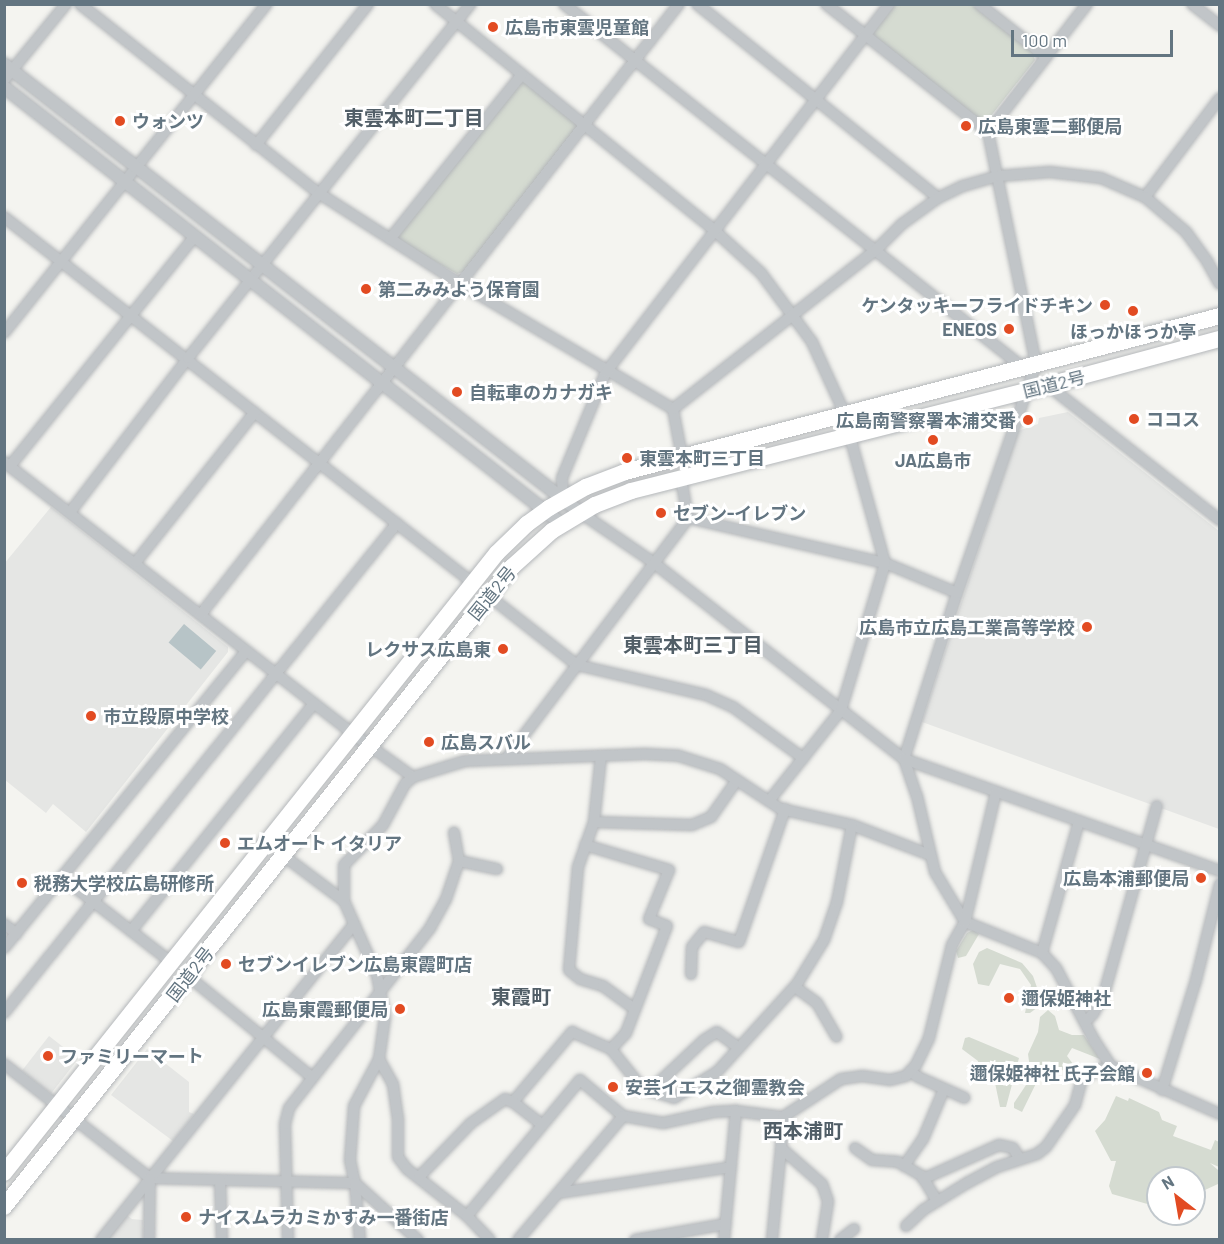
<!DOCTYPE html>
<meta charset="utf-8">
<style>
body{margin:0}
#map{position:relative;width:1224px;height:1244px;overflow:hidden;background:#f4f4f0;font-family:Barlow,"Noto Sans JP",sans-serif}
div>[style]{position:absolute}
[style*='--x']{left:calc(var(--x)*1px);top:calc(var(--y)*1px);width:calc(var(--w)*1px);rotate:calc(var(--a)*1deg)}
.built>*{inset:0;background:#e5e6e4;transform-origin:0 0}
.green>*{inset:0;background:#d5dbd1}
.water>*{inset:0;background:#b7c4c7;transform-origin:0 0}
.roads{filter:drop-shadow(0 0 2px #b4b7ba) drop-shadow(0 0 2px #b4b7ba)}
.minor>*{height:10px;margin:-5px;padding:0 5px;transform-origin:5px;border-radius:5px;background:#c1c5c8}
.tertiary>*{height:12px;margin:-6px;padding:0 6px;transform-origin:6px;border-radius:6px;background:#c1c5c8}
.trunk>*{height:16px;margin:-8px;padding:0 8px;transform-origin:8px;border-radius:8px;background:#fff}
.dots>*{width:16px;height:16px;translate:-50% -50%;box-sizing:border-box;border:3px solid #fff;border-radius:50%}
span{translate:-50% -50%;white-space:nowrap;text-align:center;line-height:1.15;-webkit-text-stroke:6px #fff;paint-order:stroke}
.poi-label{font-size:18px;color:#637581;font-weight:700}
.left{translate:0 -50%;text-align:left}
.right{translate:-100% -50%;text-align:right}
.street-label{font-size:18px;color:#637581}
.neighbourhood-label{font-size:20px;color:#515e67;font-weight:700}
.frame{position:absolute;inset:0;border:6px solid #637581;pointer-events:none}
.north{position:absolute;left:1146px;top:1166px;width:60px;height:60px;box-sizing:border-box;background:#fff;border:2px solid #c1c8cd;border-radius:50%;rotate:329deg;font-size:16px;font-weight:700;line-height:24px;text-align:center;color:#637581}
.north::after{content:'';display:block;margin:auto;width:21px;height:27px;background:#e24b22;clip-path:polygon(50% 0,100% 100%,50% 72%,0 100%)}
.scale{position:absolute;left:1011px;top:30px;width:162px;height:27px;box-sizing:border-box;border:3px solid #637581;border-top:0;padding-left:8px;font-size:18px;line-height:21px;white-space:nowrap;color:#637581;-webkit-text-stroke:4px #fff;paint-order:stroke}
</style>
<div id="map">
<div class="built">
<div style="clip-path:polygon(1068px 412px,1219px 531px,1219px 829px,922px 722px,1018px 431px,1038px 424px,1039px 418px)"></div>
<div style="clip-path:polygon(51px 507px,228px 647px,228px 652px,86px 832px,53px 804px,46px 813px,5px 780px,4px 564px)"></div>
<div style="left:49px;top:1036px;width:37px;height:44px;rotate:38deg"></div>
<div style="clip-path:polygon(147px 1049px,189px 1082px,189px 1112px,194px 1114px,173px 1141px,111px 1095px)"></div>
<div style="clip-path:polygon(125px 1214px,132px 1219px,143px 1220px,143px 1239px,104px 1240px)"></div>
</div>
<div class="green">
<div style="clip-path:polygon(894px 5px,972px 5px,1033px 53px,1035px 60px,987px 121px,982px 122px,875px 37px,873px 32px)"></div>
<div style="clip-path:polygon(525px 82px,577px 123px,578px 128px,463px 272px,457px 274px,399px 241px,397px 234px,520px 83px)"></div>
<div style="clip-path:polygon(973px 930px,979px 934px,966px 956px,958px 958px,956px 951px,967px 933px)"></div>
<div style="clip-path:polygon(987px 948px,1022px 963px,1033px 976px,1041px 999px,1038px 1007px,1030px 1013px,1025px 1013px,1031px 985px,1020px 969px,1000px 964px,989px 986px,978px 984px,973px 964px,979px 952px)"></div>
<div style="clip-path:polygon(1048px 1010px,1055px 1016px,1059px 1030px,1072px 1035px,1084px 1035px,1100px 1059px,1072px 1048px,1067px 1056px,1073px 1064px,1069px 1069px,1065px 1071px,1045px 1065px,1022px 1112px,1014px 1108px,1014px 1103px,1026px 1085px,1030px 1069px,1028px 1054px,1038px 1032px,1040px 1017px)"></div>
<div style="clip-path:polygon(969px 1037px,1019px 1058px,1006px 1107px,1000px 1107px,994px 1078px,978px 1071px,978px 1061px,962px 1049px,965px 1038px)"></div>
<div style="clip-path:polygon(1116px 1096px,1128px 1101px,1129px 1098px,1159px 1112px,1162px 1120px,1177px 1126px,1173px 1136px,1211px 1150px,1215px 1140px,1219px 1142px,1219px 1167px,1210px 1163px,1218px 1170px,1218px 1184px,1194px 1195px,1194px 1178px,1158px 1178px,1158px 1207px,1112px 1194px,1109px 1186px,1116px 1161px,1111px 1161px,1095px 1131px,1105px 1120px)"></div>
</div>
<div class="water">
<div style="left:184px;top:624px;width:42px;height:24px;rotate:40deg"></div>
</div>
<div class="roads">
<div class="minor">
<div style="--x:80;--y:4;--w:306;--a:38.4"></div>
<div style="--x:320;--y:194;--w:167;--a:32.6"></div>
<div style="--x:461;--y:284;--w:246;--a:30.5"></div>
<div style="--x:435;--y:4;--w:360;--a:39"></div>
<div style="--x:715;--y:231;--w:62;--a:42.4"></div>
<div style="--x:761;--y:273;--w:86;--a:53.5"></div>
<div style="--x:812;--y:342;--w:77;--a:65.4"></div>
<div style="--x:564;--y:4;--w:588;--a:38.37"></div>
<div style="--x:697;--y:4;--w:309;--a:38.8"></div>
<div style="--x:826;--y:4;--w:206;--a:38.3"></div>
<div style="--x:988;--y:132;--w:237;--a:78.3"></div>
<div style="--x:1036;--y:364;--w:242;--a:109"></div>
<div style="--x:957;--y:593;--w:174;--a:107.7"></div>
<div style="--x:904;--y:759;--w:39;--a:71"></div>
<div style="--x:917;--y:796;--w:78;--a:76.7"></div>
<div style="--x:935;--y:872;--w:58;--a:59"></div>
<div style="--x:965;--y:922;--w:83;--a:21.9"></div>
<div style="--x:1042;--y:953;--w:21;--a:47"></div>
<div style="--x:1056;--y:968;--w:81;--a:62.2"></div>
<div style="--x:1094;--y:1040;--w:31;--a:57"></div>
<div style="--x:1111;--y:1066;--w:119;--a:23.8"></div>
<div style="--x:979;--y:4;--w:85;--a:38.3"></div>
<div style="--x:1192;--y:4;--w:36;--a:38"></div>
<div style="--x:4;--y:80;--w:98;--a:-50.8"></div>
<div style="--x:988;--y:132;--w:162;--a:-52.3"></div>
<div style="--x:256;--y:145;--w:180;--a:-51.5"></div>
<div style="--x:1145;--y:197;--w:124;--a:-52.9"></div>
<div style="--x:4;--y:217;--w:595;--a:37.97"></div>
<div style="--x:390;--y:239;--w:211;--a:-51.3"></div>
<div style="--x:4;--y:333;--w:421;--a:-51.4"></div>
<div style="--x:1045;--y:383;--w:222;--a:38.1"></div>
<div style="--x:682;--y:457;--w:49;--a:-100.6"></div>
<div style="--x:673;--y:409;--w:258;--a:-38.1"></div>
<div style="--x:876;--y:250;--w:37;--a:-45"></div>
<div style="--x:902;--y:224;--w:44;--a:-35.8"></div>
<div style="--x:938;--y:198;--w:28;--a:-26"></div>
<div style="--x:963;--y:186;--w:37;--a:-16"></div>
<div style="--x:999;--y:176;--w:51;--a:-4.5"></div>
<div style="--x:1050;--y:172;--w:51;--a:6.7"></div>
<div style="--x:1101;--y:178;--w:48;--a:23.4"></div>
<div style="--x:1145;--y:197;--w:54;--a:40.5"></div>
<div style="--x:1186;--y:232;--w:36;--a:54"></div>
<div style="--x:1207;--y:261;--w:26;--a:61"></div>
<div style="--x:4;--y:462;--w:442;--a:37.9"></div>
<div style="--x:353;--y:734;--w:74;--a:35.6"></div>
<div style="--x:10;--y:466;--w:295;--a:-51.2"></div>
<div style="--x:563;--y:499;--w:21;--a:-93"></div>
<div style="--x:562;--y:478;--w:115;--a:-67.5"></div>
<div style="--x:606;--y:372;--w:464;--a:-52.4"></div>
<div style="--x:71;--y:511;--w:193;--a:-52.6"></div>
<div style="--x:188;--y:358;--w:453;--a:-51.4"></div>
<div style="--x:581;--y:513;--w:88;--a:34.4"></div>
<div style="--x:654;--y:563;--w:318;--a:38.1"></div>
<div style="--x:904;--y:759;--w:335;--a:19.5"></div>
<div style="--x:688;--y:518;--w:202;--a:12.9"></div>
<div style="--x:885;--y:563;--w:78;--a:22.6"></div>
<div style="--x:136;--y:562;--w:191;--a:-51.6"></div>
<div style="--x:489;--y:596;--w:112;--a:38.1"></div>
<div style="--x:577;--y:665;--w:132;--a:13.1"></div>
<div style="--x:706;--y:695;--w:30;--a:24"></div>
<div style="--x:733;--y:707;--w:87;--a:36.1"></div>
<div style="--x:201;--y:614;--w:775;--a:-51.92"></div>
<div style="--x:601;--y:756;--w:66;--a:96.1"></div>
<div style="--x:594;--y:822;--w:48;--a:109.6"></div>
<div style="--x:578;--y:867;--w:103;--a:95"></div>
<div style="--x:569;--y:970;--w:14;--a:39"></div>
<div style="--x:580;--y:979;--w:24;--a:17"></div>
<div style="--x:603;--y:986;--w:39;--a:36"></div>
<div style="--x:506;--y:759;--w:302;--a:-52.9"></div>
<div style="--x:688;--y:518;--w:39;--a:-100"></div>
<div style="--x:769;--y:801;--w:116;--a:-51.6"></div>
<div style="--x:841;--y:710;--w:153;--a:-73.3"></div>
<div style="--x:885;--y:563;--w:131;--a:-105.5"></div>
<div style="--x:594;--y:822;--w:98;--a:1.8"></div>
<div style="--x:692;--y:825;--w:21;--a:-23"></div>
<div style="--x:711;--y:817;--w:45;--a:-54.9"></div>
<div style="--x:585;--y:845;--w:88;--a:16.6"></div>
<div style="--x:669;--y:870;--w:53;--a:112.2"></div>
<div style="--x:649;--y:919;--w:19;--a:21"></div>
<div style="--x:667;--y:926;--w:115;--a:111"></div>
<div style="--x:626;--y:1033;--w:22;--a:133"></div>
<div style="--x:284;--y:856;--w:75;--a:36.9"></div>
<div style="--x:344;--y:901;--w:81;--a:66"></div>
<div style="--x:377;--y:975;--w:43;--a:79.2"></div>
<div style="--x:385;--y:1017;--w:42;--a:98.1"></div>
<div style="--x:379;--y:1059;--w:53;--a:118"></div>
<div style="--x:354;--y:1106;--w:54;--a:94.2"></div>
<div style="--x:350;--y:1160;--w:24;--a:78"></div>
<div style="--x:355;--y:1183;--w:57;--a:85"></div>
<div style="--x:459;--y:861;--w:39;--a:12"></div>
<div style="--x:63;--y:878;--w:137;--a:37.9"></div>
<div style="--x:344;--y:901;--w:36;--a:-90"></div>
<div style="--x:344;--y:865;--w:56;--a:-45.7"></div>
<div style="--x:383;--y:825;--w:47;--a:-61.8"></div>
<div style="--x:405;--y:784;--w:11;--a:-41"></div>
<div style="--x:413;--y:777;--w:54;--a:-17.1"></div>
<div style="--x:465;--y:761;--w:180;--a:-2.2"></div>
<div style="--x:645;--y:754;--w:34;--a:3"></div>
<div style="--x:679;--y:756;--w:43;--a:17.6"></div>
<div style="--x:720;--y:769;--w:73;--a:33.3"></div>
<div style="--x:781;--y:809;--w:73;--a:12.7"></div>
<div style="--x:852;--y:825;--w:84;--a:21"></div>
<div style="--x:4;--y:924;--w:16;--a:38"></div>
<div style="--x:131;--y:931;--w:292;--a:-51.2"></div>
<div style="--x:4;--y:948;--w:383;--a:-50.8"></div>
<div style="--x:1042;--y:953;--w:137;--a:-74.3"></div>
<div style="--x:691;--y:974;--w:27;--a:-88"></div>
<div style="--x:692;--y:947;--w:19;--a:-51"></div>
<div style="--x:704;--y:932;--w:36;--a:16"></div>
<div style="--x:739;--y:942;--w:141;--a:-70.9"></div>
<div style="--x:188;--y:976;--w:161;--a:39.2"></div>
<div style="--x:795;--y:987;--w:27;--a:36"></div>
<div style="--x:817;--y:1003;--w:39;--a:60"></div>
<div style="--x:4;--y:1013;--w:628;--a:-51.27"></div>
<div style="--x:1085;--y:1022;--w:11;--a:-45"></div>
<div style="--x:1093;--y:1014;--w:23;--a:-61"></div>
<div style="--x:1104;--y:994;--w:195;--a:-74.3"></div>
<div style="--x:379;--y:1059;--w:29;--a:61"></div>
<div style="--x:393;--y:1084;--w:34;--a:82"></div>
<div style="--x:398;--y:1118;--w:39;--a:90"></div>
<div style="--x:398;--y:1157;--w:15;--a:53"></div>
<div style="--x:407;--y:1169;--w:76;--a:38.1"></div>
<div style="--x:467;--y:1216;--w:33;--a:46"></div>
<div style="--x:4;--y:1064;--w:185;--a:38"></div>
<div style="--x:150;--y:1178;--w:205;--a:1.4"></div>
<div style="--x:355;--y:1183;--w:85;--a:42.1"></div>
<div style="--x:910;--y:1071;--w:10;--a:37"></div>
<div style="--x:918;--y:1077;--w:51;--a:24.1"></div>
<div style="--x:651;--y:1090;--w:73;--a:-43.3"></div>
<div style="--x:704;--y:1040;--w:15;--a:-32"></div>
<div style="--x:717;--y:1032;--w:27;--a:36"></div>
<div style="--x:1162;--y:1090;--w:115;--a:-72.8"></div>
<div style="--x:1196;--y:980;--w:99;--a:-76"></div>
<div style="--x:513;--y:1102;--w:92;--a:-49.9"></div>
<div style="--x:572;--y:1032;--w:43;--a:23.6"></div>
<div style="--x:611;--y:1049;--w:50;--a:51.5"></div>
<div style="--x:642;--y:1088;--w:34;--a:17"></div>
<div style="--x:674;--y:1098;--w:50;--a:-31.2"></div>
<div style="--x:717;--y:1072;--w:119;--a:-47.7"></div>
<div style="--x:797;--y:984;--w:52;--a:-58.5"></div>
<div style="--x:824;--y:940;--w:40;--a:-71.1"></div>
<div style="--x:837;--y:902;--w:78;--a:-79"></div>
<div style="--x:855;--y:1148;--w:21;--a:35"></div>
<div style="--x:872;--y:1160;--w:26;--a:4"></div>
<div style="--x:898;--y:1162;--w:28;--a:30"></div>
<div style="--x:922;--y:1176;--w:29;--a:59"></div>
<div style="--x:904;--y:1166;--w:33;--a:-55"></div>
<div style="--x:923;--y:1139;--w:54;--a:-67.2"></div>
<div style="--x:419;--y:1177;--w:75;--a:-46.1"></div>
<div style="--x:471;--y:1123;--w:42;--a:-35.2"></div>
<div style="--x:505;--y:1099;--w:9;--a:21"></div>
<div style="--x:513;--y:1102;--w:37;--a:38"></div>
<div style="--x:923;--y:1179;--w:83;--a:-24.1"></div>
<div style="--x:999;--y:1145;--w:14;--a:12"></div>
<div style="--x:1013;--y:1148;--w:13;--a:58"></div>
<div style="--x:220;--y:1180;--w:60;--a:88.1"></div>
<div style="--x:558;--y:1193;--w:175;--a:-8.5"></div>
<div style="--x:467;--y:1216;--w:177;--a:-50.3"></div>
<div style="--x:580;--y:1080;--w:56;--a:39.9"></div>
<div style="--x:623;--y:1116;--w:41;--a:9.9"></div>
<div style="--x:663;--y:1123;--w:52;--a:-12.2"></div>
<div style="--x:714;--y:1112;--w:22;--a:-3"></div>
<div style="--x:736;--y:1111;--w:47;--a:7.3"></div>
<div style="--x:906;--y:1226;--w:23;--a:-43"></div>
<div style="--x:923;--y:1210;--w:52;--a:-31.5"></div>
<div style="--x:967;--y:1183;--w:34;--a:-28"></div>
<div style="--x:997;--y:1167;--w:42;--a:-18"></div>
<div style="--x:1037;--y:1154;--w:11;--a:-38"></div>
<div style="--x:1046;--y:1147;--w:51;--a:-55.4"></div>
<div style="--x:1075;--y:1105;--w:30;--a:-75"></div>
<div style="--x:1083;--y:1076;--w:30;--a:-20"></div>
<div style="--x:101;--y:1240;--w:405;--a:-51.3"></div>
<div style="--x:149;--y:1240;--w:61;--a:-89.1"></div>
<div style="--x:288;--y:1240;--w:116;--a:-91.5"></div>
<div style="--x:285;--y:1124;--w:16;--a:-76"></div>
<div style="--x:289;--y:1108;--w:229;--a:-51.9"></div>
<div style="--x:430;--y:928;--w:33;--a:-61"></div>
<div style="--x:446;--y:899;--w:40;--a:-71.1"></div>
<div style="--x:459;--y:861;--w:29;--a:-100"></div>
<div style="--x:518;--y:1240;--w:162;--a:-49.7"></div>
<div style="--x:635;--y:1240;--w:92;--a:-10"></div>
<div style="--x:724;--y:1240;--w:130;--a:-84.7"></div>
<div style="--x:772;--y:1240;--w:92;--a:-84.4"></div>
<div style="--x:822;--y:1240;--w:39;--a:-81"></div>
<div style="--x:828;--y:1201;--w:18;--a:-109"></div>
<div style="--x:822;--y:1184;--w:55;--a:-138.7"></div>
<div style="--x:781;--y:1148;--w:31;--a:-86"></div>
<div style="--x:783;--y:1117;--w:69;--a:-33.2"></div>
<div style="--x:841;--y:1079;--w:21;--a:-8"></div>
<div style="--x:862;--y:1076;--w:28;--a:8"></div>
<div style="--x:890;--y:1080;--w:16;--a:-14"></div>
<div style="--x:906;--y:1076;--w:15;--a:-48"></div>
<div style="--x:916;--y:1065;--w:30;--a:-64"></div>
<div style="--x:929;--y:1038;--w:96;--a:-76.1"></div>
<div style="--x:952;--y:945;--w:26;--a:-61"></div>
<div style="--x:965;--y:922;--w:134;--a:-76.6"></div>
<div style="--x:840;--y:1240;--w:18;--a:-38"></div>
</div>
<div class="tertiary">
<div style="--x:4;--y:64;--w:731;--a:37.89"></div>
<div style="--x:4;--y:87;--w:709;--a:38.07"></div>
</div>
<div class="trunk">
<div style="--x:4;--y:1173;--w:792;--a:-51.51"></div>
<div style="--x:497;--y:553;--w:42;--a:-44"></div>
<div style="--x:527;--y:524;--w:27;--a:-36"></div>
<div style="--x:549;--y:508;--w:43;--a:-29.6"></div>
<div style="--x:586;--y:487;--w:42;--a:-21"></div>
<div style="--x:625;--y:472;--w:615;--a:-14.69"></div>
<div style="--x:4;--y:1207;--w:817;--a:-51.56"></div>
<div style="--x:512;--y:567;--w:54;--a:-42"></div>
<div style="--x:552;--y:531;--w:50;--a:-31.2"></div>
<div style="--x:595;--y:505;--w:39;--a:-21"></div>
<div style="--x:631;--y:491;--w:431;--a:-14.2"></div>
<div style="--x:1049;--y:385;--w:177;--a:-15.1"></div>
</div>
</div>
<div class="dots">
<div style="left:493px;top:27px;background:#e24b22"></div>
<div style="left:120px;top:121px;background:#e24b22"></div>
<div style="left:966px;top:126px;background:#e24b22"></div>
<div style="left:366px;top:289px;background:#e24b22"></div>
<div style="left:1105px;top:305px;background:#e24b22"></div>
<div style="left:1133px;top:311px;background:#e24b22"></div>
<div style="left:1009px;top:329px;background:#e24b22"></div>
<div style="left:457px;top:392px;background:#e24b22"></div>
<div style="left:1134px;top:419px;background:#e24b22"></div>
<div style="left:1028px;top:420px;background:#e24b22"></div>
<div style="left:933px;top:440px;background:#e24b22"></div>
<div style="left:627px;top:458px;background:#e24b22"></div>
<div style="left:661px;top:513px;background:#e24b22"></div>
<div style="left:1087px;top:627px;background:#e24b22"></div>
<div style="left:503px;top:649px;background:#e24b22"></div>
<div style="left:91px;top:716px;background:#e24b22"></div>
<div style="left:429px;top:742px;background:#e24b22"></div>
<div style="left:225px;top:843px;background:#e24b22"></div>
<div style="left:1201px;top:878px;background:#e24b22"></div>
<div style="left:22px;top:883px;background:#e24b22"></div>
<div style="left:226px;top:964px;background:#e24b22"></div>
<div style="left:1009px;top:998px;background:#e24b22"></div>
<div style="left:400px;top:1009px;background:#e24b22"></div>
<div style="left:48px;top:1056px;background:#e24b22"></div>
<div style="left:1147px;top:1073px;background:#e24b22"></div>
<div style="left:613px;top:1087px;background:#e24b22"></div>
<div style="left:186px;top:1217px;background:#e24b22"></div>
</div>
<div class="poi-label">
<span class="left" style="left:505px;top:27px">広島市東雲児童館</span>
<span class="left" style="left:132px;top:121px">ウォンツ</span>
<span class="left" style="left:978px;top:126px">広島東雲二郵便局</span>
<span class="left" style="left:378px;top:289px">第二みみよう保育園</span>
<span class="right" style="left:1093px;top:305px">ケンタッキーフライドチキン</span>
<span class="right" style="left:997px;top:329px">ENEOS</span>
<span style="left:1133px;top:331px">ほっかほっか亭</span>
<span class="left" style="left:469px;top:392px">自転車のカナガキ</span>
<span class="left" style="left:1146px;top:419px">ココス</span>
<span class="right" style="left:1016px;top:420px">広島南警察署本浦交番</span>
<span class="left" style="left:639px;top:458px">東雲本町三丁目</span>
<span style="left:933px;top:460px">JA広島市</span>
<span class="left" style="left:673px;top:513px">セブン-イレブン</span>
<span class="right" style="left:1075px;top:627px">広島市立広島工業高等学校</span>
<span class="right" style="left:491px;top:649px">レクサス広島東</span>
<span class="left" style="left:103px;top:716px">市立段原中学校</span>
<span class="left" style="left:441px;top:742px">広島スバル</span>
<span class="left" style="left:237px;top:843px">エムオート イタリア</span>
<span class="right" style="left:1189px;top:878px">広島本浦郵便局</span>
<span class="left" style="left:34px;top:883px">税務大学校広島研修所</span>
<span class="left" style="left:238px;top:964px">セブンイレブン広島東霞町店</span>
<span class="left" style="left:1021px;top:998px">邇保姫神社</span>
<span class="right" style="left:388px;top:1009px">広島東霞郵便局</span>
<span class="left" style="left:60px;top:1056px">ファミリーマート</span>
<span class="right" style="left:1135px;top:1073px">邇保姫神社 氏子会館</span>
<span class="left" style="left:625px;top:1087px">安芸イエス之御霊教会</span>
<span class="left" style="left:198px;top:1217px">ナイスムラカミかすみ一番街店</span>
</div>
<div class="street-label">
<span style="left:1054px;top:384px;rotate:-14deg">国道2号</span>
<span style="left:492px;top:593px;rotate:-51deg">国道2号</span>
<span style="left:190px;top:974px;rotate:-52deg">国道2号</span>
</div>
<div class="neighbourhood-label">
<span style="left:414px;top:117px">東雲本町二丁目</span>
<span style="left:693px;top:644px">東雲本町三丁目</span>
<span style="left:521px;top:996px">東霞町</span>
<span style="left:803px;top:1130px">西本浦町</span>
</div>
<div class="frame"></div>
<div class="north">N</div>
<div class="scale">100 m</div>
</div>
